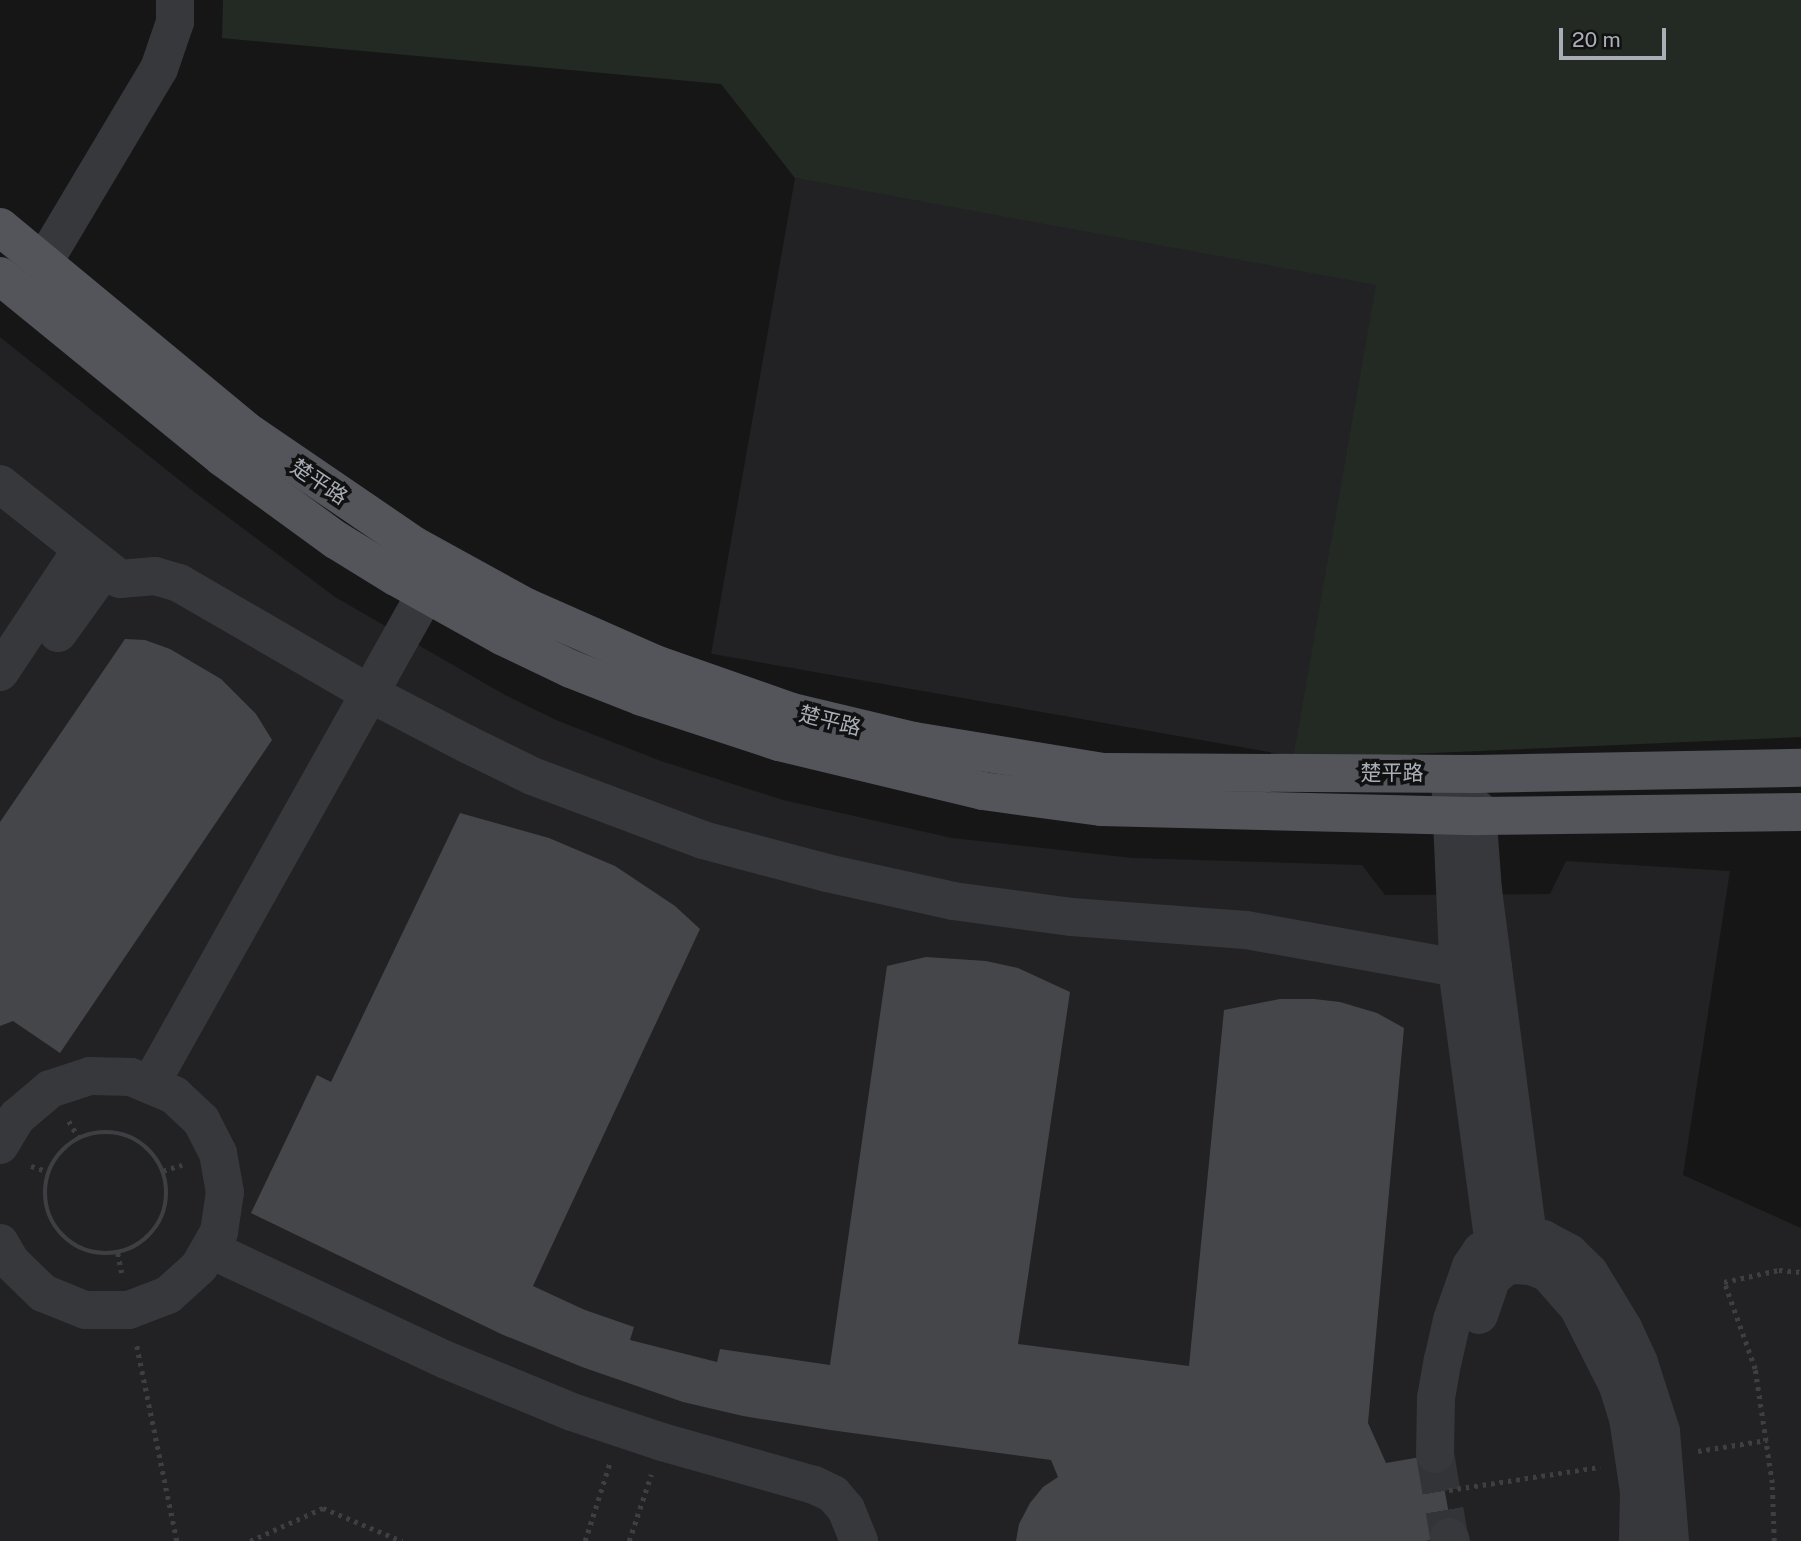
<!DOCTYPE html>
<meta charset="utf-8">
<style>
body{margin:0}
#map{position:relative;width:1801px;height:1541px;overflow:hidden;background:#161617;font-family:"Public Sans","Noto Sans SC",sans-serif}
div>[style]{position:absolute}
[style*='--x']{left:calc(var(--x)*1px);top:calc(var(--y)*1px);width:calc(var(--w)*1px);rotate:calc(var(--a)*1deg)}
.built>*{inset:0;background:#222224;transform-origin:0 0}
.green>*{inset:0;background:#222a23}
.building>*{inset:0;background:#45464a}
.minor-tunnel>*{height:38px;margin-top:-19px;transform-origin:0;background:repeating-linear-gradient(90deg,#333437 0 38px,transparent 0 57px)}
.path>*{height:4.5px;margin-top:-2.25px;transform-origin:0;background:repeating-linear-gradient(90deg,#3d3f43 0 3.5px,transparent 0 8.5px)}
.path>.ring{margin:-2.25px;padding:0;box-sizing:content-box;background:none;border:4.5px solid #3d3f43;border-radius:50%}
.minor>*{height:38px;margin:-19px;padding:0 19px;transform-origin:19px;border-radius:19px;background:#37383c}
.major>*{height:38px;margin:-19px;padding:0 19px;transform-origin:19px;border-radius:19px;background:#53555b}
span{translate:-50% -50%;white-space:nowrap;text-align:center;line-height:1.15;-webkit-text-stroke:7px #111112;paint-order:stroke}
.street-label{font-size:21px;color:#a9aeb6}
.scale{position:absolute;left:1559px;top:28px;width:107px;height:32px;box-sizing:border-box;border:4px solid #a9aeb6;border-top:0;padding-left:9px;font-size:21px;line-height:24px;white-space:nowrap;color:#a9aeb6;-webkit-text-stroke:5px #111112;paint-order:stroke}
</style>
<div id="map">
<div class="built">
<div style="left:795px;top:178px;width:592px;height:483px;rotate:10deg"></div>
<div style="clip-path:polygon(0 337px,193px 491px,335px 597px,505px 695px,556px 720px,661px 761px,783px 800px,952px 838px,1132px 858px,1362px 865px,1385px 895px,1550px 894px,1566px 861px,1730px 871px,1683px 1175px,1801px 1228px,1801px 1541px,0 1541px)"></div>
</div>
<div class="green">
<div style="clip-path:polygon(223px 0,1801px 0,1801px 737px,1293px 759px,1376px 285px,795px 178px,721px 84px,222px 38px)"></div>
</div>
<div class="building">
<div style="clip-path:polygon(125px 639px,145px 640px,170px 649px,221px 679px,256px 714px,272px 740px,60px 1053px,13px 1021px,0 1026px,0 822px)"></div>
<div style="clip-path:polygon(460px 813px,549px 838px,615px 866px,675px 906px,700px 929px,533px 1286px,585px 1310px,634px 1327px,630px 1340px,717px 1362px,720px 1349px,830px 1365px,887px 966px,926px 957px,986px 961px,1018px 968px,1070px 992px,1018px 1344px,1189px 1366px,1224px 1010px,1280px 999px,1314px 999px,1340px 1002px,1377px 1013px,1404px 1028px,1368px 1423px,1386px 1463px,1438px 1454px,1453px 1536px,1425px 1541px,1016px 1541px,1019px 1524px,1030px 1503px,1043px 1487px,1058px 1477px,1051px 1460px,830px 1430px,743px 1416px,683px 1402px,582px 1367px,501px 1334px,251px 1213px,317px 1075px,331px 1082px)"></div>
</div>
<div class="minor-tunnel">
<div style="--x:1435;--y:1454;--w:84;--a:80.4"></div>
</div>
<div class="path">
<div style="--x:69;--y:1121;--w:20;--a:60"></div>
<div class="ring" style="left:45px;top:1132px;width:117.5px;height:117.5px"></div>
<div style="--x:31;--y:1166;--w:19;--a:18"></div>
<div style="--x:163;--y:1171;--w:20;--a:-18"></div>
<div style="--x:118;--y:1253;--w:20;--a:79"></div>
<div style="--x:137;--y:1346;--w:199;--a:78.4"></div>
<div style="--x:1698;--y:1451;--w:70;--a:-9.1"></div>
<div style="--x:1449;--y:1490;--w:153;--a:-8.7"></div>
<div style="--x:250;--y:1541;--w:80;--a:-24.3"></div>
<div style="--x:323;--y:1508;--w:86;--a:22.7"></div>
<div style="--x:585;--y:1541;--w:83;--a:-72.4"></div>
<div style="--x:629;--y:1541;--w:70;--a:-71.6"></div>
<div style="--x:1774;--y:1541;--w:58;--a:-92"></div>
<div style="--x:1772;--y:1483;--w:115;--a:-98.5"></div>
<div style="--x:1755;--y:1369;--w:92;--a:-109.6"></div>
<div style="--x:1724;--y:1282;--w:56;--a:-12.3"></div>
<div style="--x:1779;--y:1270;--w:22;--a:5"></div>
</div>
<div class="minor">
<div style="--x:27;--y:290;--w:257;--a:-59.2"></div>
<div style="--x:159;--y:69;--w:50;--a:-71.2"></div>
<div style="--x:175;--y:22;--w:22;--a:-90"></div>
<div style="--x:0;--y:484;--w:153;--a:38.4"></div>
<div style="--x:120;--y:579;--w:35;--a:-5"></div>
<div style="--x:155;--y:576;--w:25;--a:16"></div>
<div style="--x:179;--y:583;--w:220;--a:30.1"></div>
<div style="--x:369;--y:693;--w:110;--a:27.5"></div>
<div style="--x:467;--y:744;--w:72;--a:26.2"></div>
<div style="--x:532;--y:776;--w:183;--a:20.5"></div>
<div style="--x:703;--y:840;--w:128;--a:14.9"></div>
<div style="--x:827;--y:873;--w:129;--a:12.5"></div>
<div style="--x:953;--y:901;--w:120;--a:7.7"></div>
<div style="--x:1072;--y:917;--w:174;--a:4.3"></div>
<div style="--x:1246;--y:930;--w:215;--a:10.2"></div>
<div style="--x:1458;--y:968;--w:35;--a:-2"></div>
<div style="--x:58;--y:633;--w:80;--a:-54.1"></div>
<div style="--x:0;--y:672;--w:146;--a:-56.4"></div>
<div style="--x:1450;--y:774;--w:209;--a:87.5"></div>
<div style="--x:1459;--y:983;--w:286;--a:82.4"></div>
<div style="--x:1477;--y:809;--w:81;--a:85.8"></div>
<div style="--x:1483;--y:890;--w:373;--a:82.6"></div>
<div style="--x:151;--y:1083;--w:593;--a:-60.71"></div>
<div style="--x:0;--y:1145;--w:33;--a:-59"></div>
<div style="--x:17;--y:1117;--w:43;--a:-40.3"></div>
<div style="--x:50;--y:1089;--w:42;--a:-18"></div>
<div style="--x:90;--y:1076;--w:41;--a:1.4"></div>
<div style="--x:131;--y:1077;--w:47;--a:22.7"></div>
<div style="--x:174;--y:1095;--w:37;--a:43"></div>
<div style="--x:201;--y:1120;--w:37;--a:63"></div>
<div style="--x:218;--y:1153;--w:40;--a:80"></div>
<div style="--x:225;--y:1192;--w:40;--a:98.5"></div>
<div style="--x:219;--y:1232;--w:40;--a:119.7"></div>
<div style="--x:199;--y:1267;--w:42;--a:137.9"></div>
<div style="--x:168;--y:1295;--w:42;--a:159"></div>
<div style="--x:129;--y:1310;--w:44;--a:180"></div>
<div style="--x:85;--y:1310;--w:45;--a:-158"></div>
<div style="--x:43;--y:1293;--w:45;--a:-135.9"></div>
<div style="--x:11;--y:1262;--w:22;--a:-120"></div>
<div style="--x:211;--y:1250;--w:259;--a:25.1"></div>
<div style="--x:446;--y:1360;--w:136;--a:22.4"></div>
<div style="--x:572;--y:1412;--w:95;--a:18.4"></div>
<div style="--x:662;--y:1442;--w:158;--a:15.8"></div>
<div style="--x:814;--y:1485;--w:21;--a:25"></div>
<div style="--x:833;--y:1494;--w:20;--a:49"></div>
<div style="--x:846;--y:1509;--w:35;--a:68"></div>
<div style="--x:1479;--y:1315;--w:39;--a:-71"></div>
<div style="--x:1492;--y:1278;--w:17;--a:-40"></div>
<div style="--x:1505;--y:1267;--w:9;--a:-13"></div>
<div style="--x:1514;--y:1265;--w:17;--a:3"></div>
<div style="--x:1531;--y:1266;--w:18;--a:22"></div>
<div style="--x:1548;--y:1273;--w:45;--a:48.6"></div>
<div style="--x:1578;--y:1307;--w:89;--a:63.1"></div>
<div style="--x:1618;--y:1386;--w:34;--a:73"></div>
<div style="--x:1628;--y:1418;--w:75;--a:81.5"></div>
<div style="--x:1639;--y:1492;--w:49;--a:91.2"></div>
<div style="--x:1435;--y:1454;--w:56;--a:-89"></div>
<div style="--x:1436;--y:1398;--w:39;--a:-80"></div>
<div style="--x:1443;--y:1360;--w:41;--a:-77.3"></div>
<div style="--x:1452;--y:1320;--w:57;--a:-70.6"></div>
<div style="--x:1471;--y:1266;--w:18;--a:-56"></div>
<div style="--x:1481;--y:1251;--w:27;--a:-31"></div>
<div style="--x:1504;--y:1237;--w:24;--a:-5"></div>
<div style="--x:1528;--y:1235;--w:16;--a:15"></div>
<div style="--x:1543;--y:1239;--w:30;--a:28"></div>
<div style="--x:1569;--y:1253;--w:28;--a:44"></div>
<div style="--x:1589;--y:1272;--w:66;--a:58.7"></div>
<div style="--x:1623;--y:1328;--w:38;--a:65"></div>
<div style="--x:1639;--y:1363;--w:71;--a:72.1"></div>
<div style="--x:1661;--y:1431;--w:110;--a:85.3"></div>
<div style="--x:1449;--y:1537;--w:4;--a:63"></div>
</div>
<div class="major">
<div style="--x:0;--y:227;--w:318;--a:39.6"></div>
<div style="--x:245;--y:430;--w:206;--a:34.3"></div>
<div style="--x:415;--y:546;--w:127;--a:28.8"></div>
<div style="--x:526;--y:607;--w:141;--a:23.8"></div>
<div style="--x:655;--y:664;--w:145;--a:19.3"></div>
<div style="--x:792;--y:712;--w:125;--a:13.4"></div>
<div style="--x:914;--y:741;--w:193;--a:9.3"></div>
<div style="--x:1104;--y:772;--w:371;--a:0.3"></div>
<div style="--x:1475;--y:774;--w:326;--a:-1.1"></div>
<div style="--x:0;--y:276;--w:288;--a:39.2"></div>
<div style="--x:223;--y:458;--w:140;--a:36"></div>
<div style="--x:336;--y:540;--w:70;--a:31.7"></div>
<div style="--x:396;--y:577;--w:121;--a:29.1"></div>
<div style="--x:502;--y:636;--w:76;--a:25.6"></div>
<div style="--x:571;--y:669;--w:76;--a:21.5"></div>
<div style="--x:642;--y:697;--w:144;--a:18.2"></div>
<div style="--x:779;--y:742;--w:210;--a:13.5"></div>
<div style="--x:983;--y:791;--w:119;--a:7.7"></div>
<div style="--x:1101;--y:807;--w:377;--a:1.4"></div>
<div style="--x:1478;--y:816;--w:323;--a:-0.7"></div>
</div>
<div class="street-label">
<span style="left:319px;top:482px;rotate:34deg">楚平路</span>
<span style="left:830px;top:721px;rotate:14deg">楚平路</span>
<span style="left:1392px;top:773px">楚平路</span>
</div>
<div class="scale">20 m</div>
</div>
